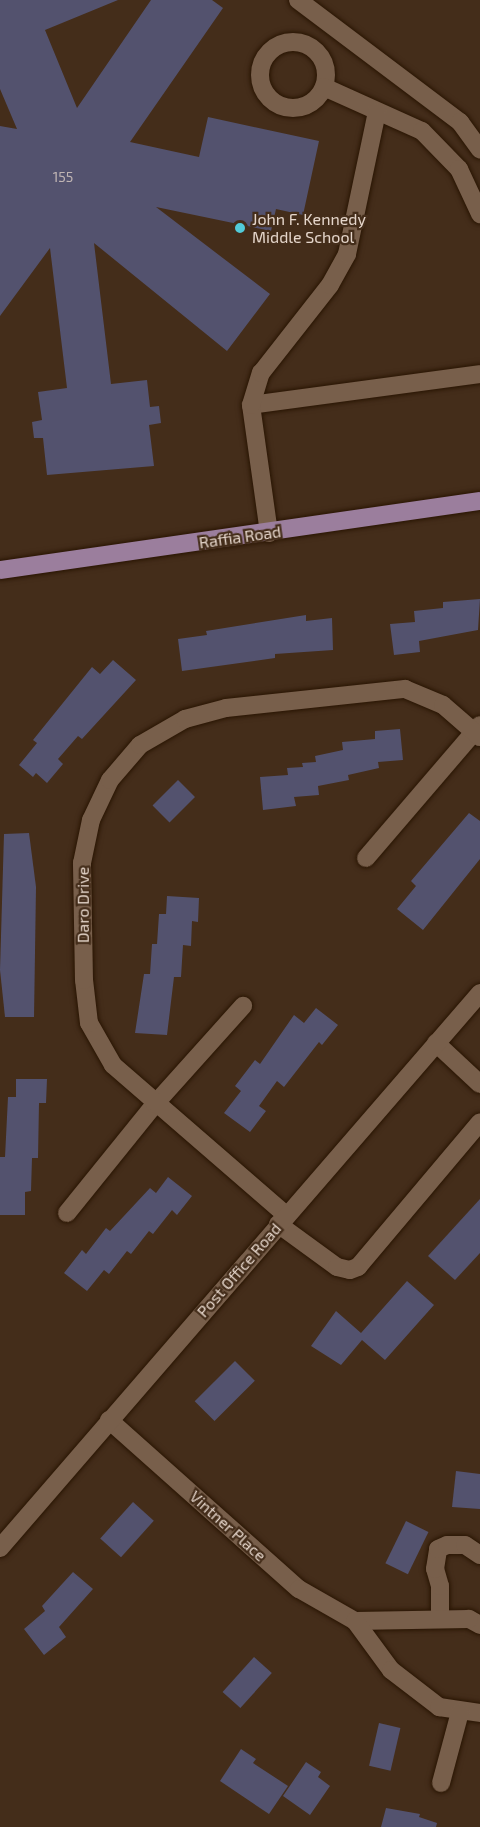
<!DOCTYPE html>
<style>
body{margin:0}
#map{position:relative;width:480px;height:1827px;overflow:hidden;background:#442d1a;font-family:"Exo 2",sans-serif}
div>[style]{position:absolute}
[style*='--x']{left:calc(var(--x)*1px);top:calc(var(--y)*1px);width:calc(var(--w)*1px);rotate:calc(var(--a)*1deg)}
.building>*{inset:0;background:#53526e;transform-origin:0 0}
.roads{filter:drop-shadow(0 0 2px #291503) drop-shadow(0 0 2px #291503)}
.minor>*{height:18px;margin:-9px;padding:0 9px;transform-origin:9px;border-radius:9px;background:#785f4b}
.minor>.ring{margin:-9px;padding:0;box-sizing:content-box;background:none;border:18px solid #785f4b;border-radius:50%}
.major>*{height:18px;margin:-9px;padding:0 9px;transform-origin:9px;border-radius:9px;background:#9b7e9d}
.dots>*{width:16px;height:16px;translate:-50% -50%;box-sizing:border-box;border:3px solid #442d1a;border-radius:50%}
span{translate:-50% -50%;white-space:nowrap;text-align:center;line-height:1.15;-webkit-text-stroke:4.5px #442d1a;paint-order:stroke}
.number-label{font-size:14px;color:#c0b5b4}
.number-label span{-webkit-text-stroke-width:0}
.poi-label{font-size:16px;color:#e5d6cb}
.left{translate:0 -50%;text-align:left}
.street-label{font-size:16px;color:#e5d6cb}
</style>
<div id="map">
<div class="building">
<div style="clip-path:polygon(0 0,118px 0,45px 30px,77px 108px,151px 0,212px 0,223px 8px,130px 142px,199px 157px,208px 117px,319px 141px,303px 215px,276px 209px,271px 231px,156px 207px,270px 294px,227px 351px,94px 243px,111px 384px,147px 380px,150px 407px,159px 406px,161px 423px,149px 425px,154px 466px,47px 475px,43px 438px,34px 438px,32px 422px,42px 420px,38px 392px,67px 388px,50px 248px,0 316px,0 126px,17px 129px,0 89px)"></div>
<div style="clip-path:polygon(480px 599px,478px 630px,419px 641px,420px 652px,394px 655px,390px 624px,415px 622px,414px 611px,443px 608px,443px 602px)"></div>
<div style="clip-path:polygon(306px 615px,306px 621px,332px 618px,333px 650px,275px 654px,275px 658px,182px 671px,178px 639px,207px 635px,206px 631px)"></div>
<div style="clip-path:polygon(113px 660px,136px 680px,82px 739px,78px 736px,58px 759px,63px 764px,47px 783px,36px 773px,33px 777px,19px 765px,37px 743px,33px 740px,92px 667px,100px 674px)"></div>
<div style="clip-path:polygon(400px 729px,403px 760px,378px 762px,379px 768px,348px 775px,349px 780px,318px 786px,319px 795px,294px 797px,296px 806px,263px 810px,260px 777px,288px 775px,287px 768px,303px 767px,302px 763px,316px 762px,315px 756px,343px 750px,342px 742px,375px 739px,375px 731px)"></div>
<div style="left:178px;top:780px;width:24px;height:36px;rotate:45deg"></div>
<div style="clip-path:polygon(469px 813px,480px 821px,480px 859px,423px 930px,397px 909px,416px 886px,411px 881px)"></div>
<div style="clip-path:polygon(29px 833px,36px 887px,34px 1017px,5px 1017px,0 970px,4px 834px)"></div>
<div style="clip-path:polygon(167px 896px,199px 898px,198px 922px,192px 921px,191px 946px,183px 945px,181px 977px,174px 977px,167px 1035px,135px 1033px,144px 974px,150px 974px,152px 944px,157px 944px,159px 914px,166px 914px)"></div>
<div style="clip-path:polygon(316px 1008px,338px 1025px,322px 1045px,319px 1042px,284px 1087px,277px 1081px,259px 1106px,266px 1111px,250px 1132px,224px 1113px,241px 1091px,235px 1086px,255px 1060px,260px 1064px,294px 1015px,304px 1023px)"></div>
<div style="clip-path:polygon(16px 1079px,47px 1079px,46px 1103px,39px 1103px,38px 1158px,32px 1158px,31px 1191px,25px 1192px,25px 1215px,0 1215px,0 1157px,5px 1157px,8px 1097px,16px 1097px)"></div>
<div style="clip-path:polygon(168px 1177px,192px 1196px,177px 1215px,172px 1210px,153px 1234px,149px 1231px,131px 1254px,127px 1251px,109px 1274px,104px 1270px,87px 1291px,64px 1273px,82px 1250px,86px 1254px,106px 1228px,110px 1231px,150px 1188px,156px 1193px)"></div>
<div style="clip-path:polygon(480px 1199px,480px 1253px,455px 1280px,428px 1256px)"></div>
<div style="clip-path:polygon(407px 1281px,434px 1305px,385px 1360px,362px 1340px,341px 1365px,311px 1346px,336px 1311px,361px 1333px)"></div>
<div style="left:235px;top:1361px;width:28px;height:57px;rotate:45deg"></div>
<div style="clip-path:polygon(456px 1471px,480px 1474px,480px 1509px,452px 1507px)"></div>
<div style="left:133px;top:1502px;width:28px;height:49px;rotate:42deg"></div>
<div style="left:406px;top:1521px;width:25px;height:47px;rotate:26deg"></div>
<div style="clip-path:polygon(73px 1572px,93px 1589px,59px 1627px,66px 1637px,44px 1655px,24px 1629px,45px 1611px,42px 1606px)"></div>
<div style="left:254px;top:1657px;width:24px;height:47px;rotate:42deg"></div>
<div style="left:379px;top:1723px;width:22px;height:44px;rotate:13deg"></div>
<div style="clip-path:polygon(241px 1749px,256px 1759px,253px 1763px,288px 1786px,269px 1814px,220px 1781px)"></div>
<div style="clip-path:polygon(306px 1762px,321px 1772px,318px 1777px,330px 1786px,310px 1815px,283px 1796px)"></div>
<div style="clip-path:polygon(386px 1808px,420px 1814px,419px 1817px,437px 1823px,436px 1827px,381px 1827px)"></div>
</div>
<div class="roads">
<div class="minor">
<div style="--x:298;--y:0;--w:203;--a:37"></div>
<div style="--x:460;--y:122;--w:34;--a:54"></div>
<div class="ring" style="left:260px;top:42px;width:48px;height:48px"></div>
<div style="--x:324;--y:87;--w:107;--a:24.2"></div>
<div style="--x:422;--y:131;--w:53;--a:45.8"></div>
<div style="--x:459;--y:169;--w:50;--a:65"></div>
<div style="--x:251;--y:405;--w:231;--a:-7.7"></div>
<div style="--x:269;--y:533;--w:129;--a:-98"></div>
<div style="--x:251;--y:405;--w:34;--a:-73"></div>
<div style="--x:261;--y:373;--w:112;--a:-51.9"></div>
<div style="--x:330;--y:285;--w:35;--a:-61"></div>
<div style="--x:347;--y:254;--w:145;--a:-78.1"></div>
<div style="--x:366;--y:858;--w:175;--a:-49.4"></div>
<div style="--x:436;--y:1043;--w:60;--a:43"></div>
<div style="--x:67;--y:1213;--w:140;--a:-51.1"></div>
<div style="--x:155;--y:1104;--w:132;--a:-48.1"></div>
<div style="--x:286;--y:1215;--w:229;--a:-139.1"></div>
<div style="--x:113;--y:1065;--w:48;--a:-119.7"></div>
<div style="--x:89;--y:1023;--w:43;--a:-96.6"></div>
<div style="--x:84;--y:980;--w:117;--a:-91"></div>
<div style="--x:82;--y:863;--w:44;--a:-78.2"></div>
<div style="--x:91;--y:820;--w:44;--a:-64.6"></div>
<div style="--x:110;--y:780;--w:46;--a:-49.4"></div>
<div style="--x:140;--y:745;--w:52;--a:-30"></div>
<div style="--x:185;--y:719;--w:42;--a:-15"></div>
<div style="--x:226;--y:708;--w:180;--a:-6.1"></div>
<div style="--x:405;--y:689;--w:41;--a:22.8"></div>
<div style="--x:443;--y:705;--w:49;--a:40.9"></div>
<div style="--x:278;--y:1224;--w:73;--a:36.1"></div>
<div style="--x:337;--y:1267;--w:13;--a:13"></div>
<div style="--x:350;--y:1270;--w:9;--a:-21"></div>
<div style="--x:358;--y:1267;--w:189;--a:-49.9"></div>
<div style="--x:109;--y:1420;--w:254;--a:41.7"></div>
<div style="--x:299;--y:1589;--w:64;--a:29.7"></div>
<div style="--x:0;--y:1548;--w:734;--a:-49.14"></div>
<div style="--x:440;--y:1619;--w:33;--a:-90"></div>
<div style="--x:440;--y:1586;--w:18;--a:-106"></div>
<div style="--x:435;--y:1569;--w:20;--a:-81"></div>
<div style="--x:438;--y:1549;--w:10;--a:-24"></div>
<div style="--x:447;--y:1545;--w:18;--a:0"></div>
<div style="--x:465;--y:1545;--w:18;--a:34"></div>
<div style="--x:480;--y:1625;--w:13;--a:-151"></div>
<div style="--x:469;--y:1619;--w:114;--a:179"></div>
<div style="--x:355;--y:1621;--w:61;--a:53.7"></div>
<div style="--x:391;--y:1670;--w:61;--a:37.6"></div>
<div style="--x:439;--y:1707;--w:41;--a:8.3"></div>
<div style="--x:441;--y:1783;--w:73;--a:-75"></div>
</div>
<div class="major">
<div style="--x:0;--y:570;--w:485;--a:-8.2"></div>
</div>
</div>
<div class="dots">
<div style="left:240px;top:228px;background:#52cbd9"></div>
</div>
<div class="number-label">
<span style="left:63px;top:177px">155</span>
</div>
<div class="poi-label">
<span class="left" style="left:252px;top:228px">John F. Kennedy<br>Middle School</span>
</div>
<div class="street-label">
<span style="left:240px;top:537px;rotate:-8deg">Raffia Road</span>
<span style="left:83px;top:905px;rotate:-90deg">Daro Drive</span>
<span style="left:239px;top:1270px;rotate:-49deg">Post Office Road</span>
<span style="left:228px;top:1526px;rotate:42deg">Vintner Place</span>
</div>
</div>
